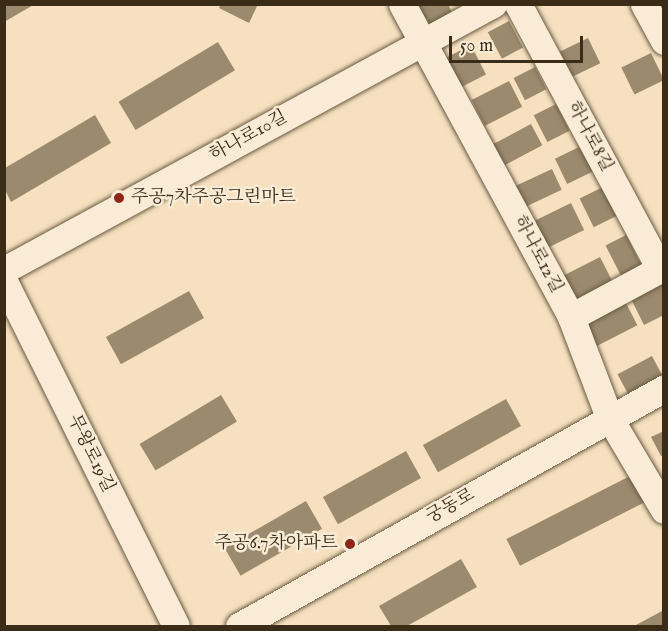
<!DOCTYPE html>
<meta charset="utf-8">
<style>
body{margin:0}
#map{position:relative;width:668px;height:631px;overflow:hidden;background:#f6e0bf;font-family:"IM FELL English","Noto Serif KR",serif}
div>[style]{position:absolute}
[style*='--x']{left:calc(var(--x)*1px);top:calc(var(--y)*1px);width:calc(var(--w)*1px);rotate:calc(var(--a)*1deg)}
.building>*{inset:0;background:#9c8a6f;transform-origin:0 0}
.roads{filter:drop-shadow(0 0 2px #6a5942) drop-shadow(0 0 2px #6a5942)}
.minor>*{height:27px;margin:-13.5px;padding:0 13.5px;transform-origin:13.5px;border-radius:13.5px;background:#f9ebd5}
.dots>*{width:16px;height:16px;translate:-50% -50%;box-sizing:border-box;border:3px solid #f9ebd5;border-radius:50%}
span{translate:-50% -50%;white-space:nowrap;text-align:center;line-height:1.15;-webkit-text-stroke:5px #f9ebd5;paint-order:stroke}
.street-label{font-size:18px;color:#3b2c18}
.poi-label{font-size:18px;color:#3b2c18}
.left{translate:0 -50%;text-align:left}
.right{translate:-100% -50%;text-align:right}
.frame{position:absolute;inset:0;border:6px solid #3b2c18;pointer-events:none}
.scale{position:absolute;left:449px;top:36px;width:134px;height:27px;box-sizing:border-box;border:3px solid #3b2c18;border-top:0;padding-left:8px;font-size:18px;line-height:21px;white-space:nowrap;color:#3b2c18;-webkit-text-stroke:4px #f9ebd5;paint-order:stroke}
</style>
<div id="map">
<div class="building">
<div style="clip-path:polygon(4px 4px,35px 4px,4px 22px)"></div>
<div style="clip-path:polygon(221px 4px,258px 4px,249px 23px,219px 8px)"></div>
<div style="clip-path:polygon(413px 4px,448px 4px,456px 21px,428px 35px)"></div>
<div style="left:509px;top:21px;width:30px;height:24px;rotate:62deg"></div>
<div style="left:588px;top:38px;width:28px;height:31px;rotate:64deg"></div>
<div style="left:218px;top:42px;width:33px;height:116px;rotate:59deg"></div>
<div style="left:471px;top:45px;width:33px;height:33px;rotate:63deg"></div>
<div style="left:651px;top:53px;width:30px;height:33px;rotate:64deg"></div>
<div style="left:535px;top:67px;width:25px;height:24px;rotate:63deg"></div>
<div style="left:509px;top:81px;width:29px;height:42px;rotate:63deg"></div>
<div style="left:556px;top:104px;width:30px;height:25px;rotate:63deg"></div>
<div style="clip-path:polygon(95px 115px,111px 143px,11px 202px,5px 190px,5px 168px)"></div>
<div style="left:531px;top:124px;width:24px;height:43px;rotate:62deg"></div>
<div style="left:581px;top:146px;width:28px;height:29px;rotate:64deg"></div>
<div style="left:552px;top:169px;width:23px;height:48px;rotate:65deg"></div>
<div style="left:603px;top:187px;width:32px;height:26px;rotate:64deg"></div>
<div style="left:571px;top:203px;width:30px;height:41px;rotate:64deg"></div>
<div style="left:626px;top:235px;width:36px;height:23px;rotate:63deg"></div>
<div style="left:600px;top:257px;width:27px;height:43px;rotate:63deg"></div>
<div style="clip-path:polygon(664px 283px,664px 315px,644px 325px,631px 299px)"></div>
<div style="left:189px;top:291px;width:31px;height:95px;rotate:61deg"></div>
<div style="left:626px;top:303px;width:25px;height:46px;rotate:63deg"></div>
<div style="left:652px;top:356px;width:26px;height:39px;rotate:62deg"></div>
<div style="left:221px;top:395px;width:31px;height:95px;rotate:59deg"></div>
<div style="left:506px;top:399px;width:31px;height:95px;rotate:61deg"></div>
<div style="clip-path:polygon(664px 431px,664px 455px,661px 456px,651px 437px)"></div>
<div style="left:406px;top:451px;width:31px;height:95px;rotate:61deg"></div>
<div style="left:632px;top:475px;width:30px;height:141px;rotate:63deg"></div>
<div style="left:306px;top:501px;width:32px;height:94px;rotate:60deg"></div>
<div style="clip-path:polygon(461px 559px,477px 587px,407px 626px,391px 626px,379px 606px)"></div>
<div style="clip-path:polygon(664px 610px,664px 626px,634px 626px)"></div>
</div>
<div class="roads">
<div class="minor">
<div style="--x:402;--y:4;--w:356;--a:61.6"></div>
<div style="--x:571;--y:317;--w:107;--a:69.2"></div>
<div style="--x:609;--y:417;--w:108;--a:59.4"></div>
<div style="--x:518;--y:4;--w:301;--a:61.8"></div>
<div style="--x:644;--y:4;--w:42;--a:61.6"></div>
<div style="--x:4;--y:270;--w:557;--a:-28.54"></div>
<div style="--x:4;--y:281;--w:385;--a:63.5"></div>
<div style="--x:571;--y:317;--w:106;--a:-28.3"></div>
<div style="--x:239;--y:626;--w:487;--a:-29.2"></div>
</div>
</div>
<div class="dots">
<div style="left:119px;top:198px;background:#8f2418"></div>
<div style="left:350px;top:544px;background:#8f2418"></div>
</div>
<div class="street-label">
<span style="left:249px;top:137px;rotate:-29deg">하나로10길</span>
<span style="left:589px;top:137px;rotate:62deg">하나로8길</span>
<span style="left:537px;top:255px;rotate:62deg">하나로12길</span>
<span style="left:90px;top:454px;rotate:64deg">무왕로19길</span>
<span style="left:451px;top:507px;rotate:-29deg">궁동로</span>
</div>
<div class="poi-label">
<span class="left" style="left:131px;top:198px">주공7차주공그린마트</span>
<span class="right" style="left:338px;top:544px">주공6.7차아파트</span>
</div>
<div class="frame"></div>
<div class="scale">50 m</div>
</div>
